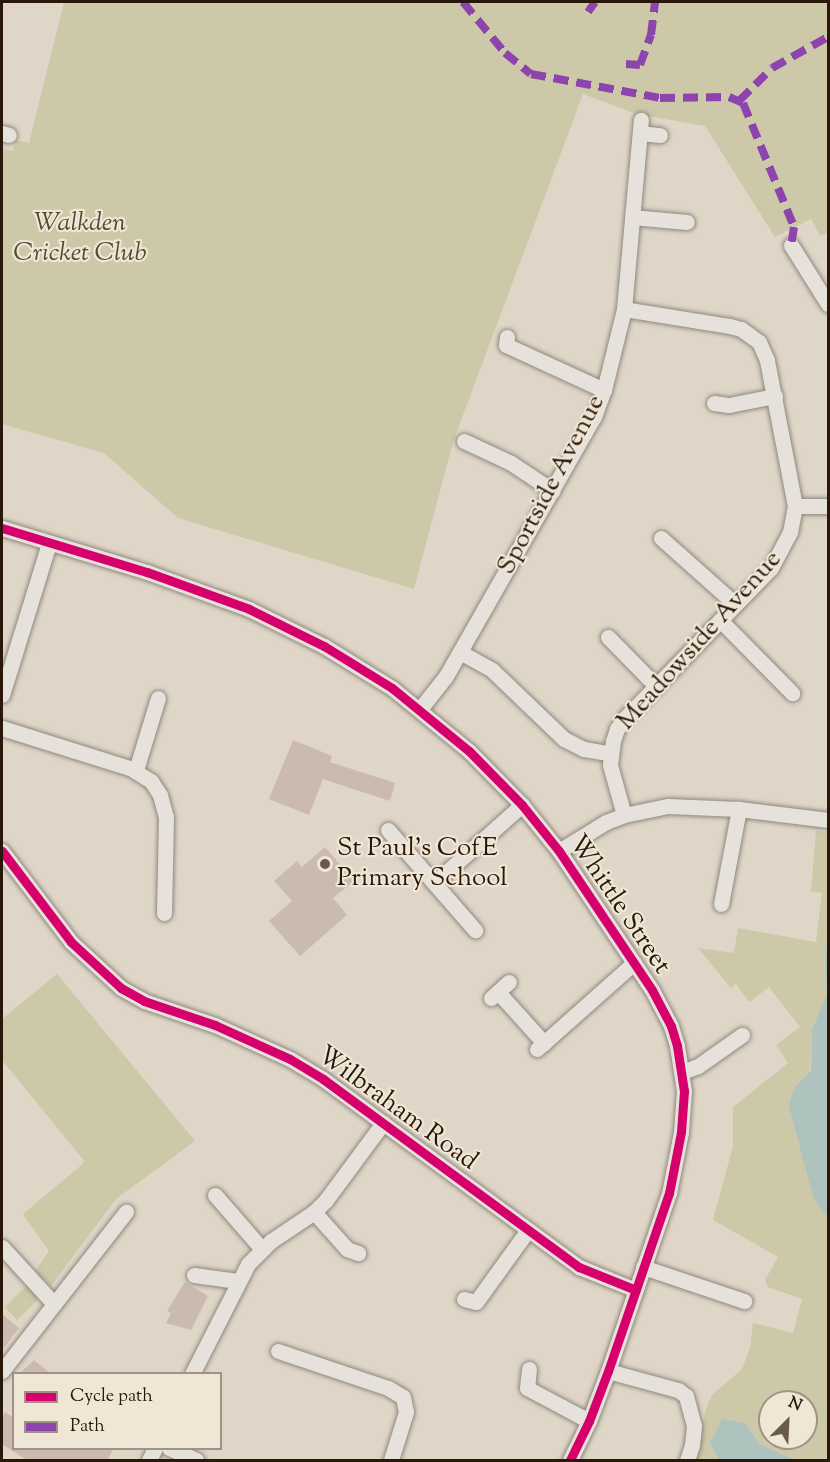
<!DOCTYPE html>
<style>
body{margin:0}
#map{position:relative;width:830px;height:1462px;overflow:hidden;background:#dfd6c8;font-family:"Sorts Mill Goudy",serif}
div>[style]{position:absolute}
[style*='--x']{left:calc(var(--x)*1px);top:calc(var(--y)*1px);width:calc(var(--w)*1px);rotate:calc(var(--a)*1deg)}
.green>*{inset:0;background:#ccc8a8;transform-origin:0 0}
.water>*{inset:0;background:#aec2be}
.building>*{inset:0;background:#cabaaf}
.roads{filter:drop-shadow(0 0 2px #8f887e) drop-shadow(0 0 2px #8f887e)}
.street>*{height:15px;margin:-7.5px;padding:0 7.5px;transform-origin:7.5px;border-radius:7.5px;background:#e6e2db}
.quiet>*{height:8px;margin-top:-4px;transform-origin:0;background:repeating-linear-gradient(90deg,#8e44ad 0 15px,transparent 0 23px)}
.cycleway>*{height:9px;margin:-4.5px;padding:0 4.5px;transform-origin:4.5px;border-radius:4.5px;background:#d6006c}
.dots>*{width:16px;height:16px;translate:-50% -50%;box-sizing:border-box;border:3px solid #f0e6d5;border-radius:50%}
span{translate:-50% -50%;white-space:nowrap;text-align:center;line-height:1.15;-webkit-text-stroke:4.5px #f0e6d5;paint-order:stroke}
.park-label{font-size:26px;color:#554931;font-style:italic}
.street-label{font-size:26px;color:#29170a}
.poi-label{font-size:26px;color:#29170a}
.left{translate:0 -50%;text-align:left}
.frame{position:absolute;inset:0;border:3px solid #29170a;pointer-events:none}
.legend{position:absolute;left:12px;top:1372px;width:210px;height:78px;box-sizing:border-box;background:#f0e6d5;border:2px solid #a09384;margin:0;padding:8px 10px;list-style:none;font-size:18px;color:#29170a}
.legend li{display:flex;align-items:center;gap:12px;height:30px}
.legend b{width:30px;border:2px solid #a09384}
.north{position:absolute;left:758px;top:1390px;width:60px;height:60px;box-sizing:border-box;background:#f0e6d5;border:2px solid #a09384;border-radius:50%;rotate:24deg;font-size:16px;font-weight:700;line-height:24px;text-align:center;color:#29170a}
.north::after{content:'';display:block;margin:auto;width:21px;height:27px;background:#695a4c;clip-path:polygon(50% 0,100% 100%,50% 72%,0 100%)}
</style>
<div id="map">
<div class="green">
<div style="clip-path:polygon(64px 2px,828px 2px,828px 232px,820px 236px,811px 219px,775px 237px,705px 126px,637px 114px,583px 94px,453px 442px,414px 589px,178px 518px,104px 453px,2px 424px,2px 148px,13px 151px,16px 140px,29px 143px)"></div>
<div style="clip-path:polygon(evenodd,816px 831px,828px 832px,828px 937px,825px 960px,827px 994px,812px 1029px,810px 1071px,798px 1083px,828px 1217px,828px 1446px,826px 1460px,795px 1460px,760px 1444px,745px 1423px,710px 1443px,719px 1460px,694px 1460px,706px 1409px,712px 1395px,742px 1369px,750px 1348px,753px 1323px,793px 1333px,802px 1299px,768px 1287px,765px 1280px,778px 1257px,713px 1220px,733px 1146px,733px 1107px,788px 1063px,776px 1045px,800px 1027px,769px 987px,749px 1002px,736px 984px,731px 988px,698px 948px,734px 953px,738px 928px,816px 942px,822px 893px,811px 891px,816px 831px,770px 1402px,806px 1402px,806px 1438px,770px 1438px,770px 1402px)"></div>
<div style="clip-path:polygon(57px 974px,195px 1141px,116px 1199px,51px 1286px,35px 1271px,49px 1251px,23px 1214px,85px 1162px,2px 1060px,2px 1019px)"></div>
<div style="left:28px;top:1284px;width:18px;height:33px;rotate:45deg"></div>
</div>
<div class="water">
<div style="clip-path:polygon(828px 937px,828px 1217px,814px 1200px,789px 1106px,794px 1088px,811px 1070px,812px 1029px,827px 994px,825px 960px)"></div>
<div style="clip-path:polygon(722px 1419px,745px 1423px,760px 1444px,795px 1460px,719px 1460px,710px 1443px)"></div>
</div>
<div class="building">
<div style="clip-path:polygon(293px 740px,332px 756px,330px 762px,395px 783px,390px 801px,323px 779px,309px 815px,269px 799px)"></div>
<div style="clip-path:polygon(325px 847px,354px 881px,333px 898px,347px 915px,300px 956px,269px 921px,292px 901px,274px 881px,297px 861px,302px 867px)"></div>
<div style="clip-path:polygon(185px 1282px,208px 1296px,191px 1330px,166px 1323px,171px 1313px,167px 1311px)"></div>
<div style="clip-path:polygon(2px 1314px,19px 1328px,2px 1350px)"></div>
<div style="clip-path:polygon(34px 1360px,51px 1374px,19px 1374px)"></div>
<div style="clip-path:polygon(5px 1412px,14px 1418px,14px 1449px,113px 1449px,107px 1461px,28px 1461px,2px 1444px,2px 1418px)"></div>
</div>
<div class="roads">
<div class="street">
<div style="--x:2;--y:133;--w:7;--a:16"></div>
<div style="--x:640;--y:133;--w:20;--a:6"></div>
<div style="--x:632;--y:217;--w:55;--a:5.2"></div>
<div style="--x:791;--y:245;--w:70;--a:57.9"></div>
<div style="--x:507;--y:337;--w:8;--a:97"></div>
<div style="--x:506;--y:345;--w:108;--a:24.7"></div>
<div style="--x:714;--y:403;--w:15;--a:8"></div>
<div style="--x:729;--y:405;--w:47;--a:-11.1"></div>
<div style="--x:464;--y:441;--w:52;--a:25.1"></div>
<div style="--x:511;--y:463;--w:50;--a:33.7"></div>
<div style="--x:795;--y:506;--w:33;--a:0"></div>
<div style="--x:2;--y:528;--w:152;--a:16.9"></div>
<div style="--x:147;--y:572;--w:109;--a:19.9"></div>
<div style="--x:249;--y:609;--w:84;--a:26.3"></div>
<div style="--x:324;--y:646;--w:80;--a:31.7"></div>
<div style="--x:392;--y:688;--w:99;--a:39.3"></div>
<div style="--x:469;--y:751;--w:76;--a:45.5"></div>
<div style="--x:522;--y:805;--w:59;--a:51.2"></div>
<div style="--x:559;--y:851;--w:167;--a:56.2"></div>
<div style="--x:652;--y:990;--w:41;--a:62.2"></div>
<div style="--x:671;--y:1026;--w:21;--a:73"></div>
<div style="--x:677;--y:1046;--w:46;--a:81.2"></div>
<div style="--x:684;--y:1091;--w:41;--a:94.2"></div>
<div style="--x:681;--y:1132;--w:62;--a:101.1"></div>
<div style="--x:669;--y:1193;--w:188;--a:108.9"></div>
<div style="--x:608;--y:1371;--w:53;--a:110.8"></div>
<div style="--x:589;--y:1421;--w:43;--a:116"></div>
<div style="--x:661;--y:538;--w:99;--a:41.7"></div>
<div style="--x:720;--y:620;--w:103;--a:45.4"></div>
<div style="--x:608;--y:637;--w:69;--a:45.6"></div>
<div style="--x:460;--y:652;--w:37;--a:29"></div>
<div style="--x:492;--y:670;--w:100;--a:43.8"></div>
<div style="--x:564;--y:739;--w:22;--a:27"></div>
<div style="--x:584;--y:749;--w:27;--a:10"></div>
<div style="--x:2;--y:695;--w:159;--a:-72.8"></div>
<div style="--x:420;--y:709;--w:42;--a:-51.8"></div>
<div style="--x:446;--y:676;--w:298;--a:-60.3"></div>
<div style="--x:594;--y:417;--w:29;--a:-70"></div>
<div style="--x:604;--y:390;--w:83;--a:-76.1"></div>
<div style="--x:624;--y:309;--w:190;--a:-84.9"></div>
<div style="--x:2;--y:728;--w:134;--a:17.4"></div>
<div style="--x:130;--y:768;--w:25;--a:32"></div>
<div style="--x:151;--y:781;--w:17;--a:57"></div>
<div style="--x:160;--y:795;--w:23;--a:75"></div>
<div style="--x:166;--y:817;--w:96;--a:91.2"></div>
<div style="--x:136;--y:770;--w:75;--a:-73"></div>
<div style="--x:624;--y:815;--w:52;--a:-105.6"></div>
<div style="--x:610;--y:765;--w:24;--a:-83"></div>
<div style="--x:613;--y:741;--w:13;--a:-72"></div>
<div style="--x:617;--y:729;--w:14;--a:-54"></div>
<div style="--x:625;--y:718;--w:209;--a:-45.8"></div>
<div style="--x:771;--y:568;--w:41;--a:-62.2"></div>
<div style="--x:790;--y:532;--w:26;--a:-79"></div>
<div style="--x:795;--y:506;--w:149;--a:-100.9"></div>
<div style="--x:767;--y:360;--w:20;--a:-114"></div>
<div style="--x:759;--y:342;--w:22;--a:-144"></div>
<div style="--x:741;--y:329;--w:12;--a:-166"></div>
<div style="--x:729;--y:326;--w:106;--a:-170.8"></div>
<div style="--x:388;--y:830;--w:133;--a:49"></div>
<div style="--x:2;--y:851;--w:114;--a:52.8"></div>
<div style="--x:71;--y:942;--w:68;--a:42.6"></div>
<div style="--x:121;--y:988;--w:26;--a:29"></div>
<div style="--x:144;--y:1001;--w:75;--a:18.7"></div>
<div style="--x:215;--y:1025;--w:82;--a:24.4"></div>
<div style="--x:290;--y:1059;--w:39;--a:31"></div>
<div style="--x:323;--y:1079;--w:318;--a:36.3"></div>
<div style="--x:579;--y:1267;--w:61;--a:22"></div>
<div style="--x:559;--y:851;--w:55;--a:-31.7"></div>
<div style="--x:606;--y:822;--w:19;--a:-21"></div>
<div style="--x:624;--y:815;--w:45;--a:-11.6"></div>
<div style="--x:668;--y:806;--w:71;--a:2.4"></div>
<div style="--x:739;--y:809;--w:90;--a:7"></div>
<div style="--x:434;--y:883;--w:118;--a:-41.6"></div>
<div style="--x:721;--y:904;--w:97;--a:-79.3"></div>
<div style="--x:498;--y:992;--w:69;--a:48"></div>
<div style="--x:491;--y:998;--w:24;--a:-42"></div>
<div style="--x:537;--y:1049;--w:130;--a:-41.6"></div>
<div style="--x:682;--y:1072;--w:17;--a:-21"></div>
<div style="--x:698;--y:1066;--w:54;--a:-35.2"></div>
<div style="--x:215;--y:1195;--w:72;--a:49"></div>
<div style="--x:314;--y:1212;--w:50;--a:48.3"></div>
<div style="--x:347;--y:1249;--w:12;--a:20"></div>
<div style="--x:2;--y:1247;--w:77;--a:47.6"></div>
<div style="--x:643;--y:1267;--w:107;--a:18.6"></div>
<div style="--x:194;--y:1275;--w:44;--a:7.8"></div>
<div style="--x:464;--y:1299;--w:12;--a:14"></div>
<div style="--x:476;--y:1302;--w:89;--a:-54.2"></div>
<div style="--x:278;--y:1351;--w:116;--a:18.6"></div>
<div style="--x:388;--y:1388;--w:17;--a:31"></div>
<div style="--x:403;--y:1397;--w:15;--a:79"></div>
<div style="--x:406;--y:1412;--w:50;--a:107.4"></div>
<div style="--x:529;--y:1369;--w:19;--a:96"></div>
<div style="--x:527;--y:1388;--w:70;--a:28"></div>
<div style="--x:2;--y:1371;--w:202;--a:-52.1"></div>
<div style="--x:608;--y:1371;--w:73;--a:15.2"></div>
<div style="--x:678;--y:1390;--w:10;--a:37"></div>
<div style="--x:686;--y:1396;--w:31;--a:75"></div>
<div style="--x:694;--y:1426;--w:19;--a:96"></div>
<div style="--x:692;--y:1445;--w:16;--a:108"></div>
<div style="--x:192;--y:1374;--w:123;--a:-63"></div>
<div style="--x:248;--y:1264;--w:33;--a:-45"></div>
<div style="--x:271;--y:1241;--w:52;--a:-34"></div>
<div style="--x:314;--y:1212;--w:17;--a:-45"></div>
<div style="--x:326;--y:1200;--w:96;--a:-53.5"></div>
<div style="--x:169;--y:1448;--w:30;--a:24"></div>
<div style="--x:149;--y:1460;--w:13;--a:-63"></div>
</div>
</div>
<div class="quiet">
<div style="--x:463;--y:2;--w:66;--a:50.5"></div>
<div style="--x:505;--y:53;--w:33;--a:39"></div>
<div style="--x:531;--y:74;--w:131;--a:10.5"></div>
<div style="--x:660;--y:98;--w:69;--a:-0.8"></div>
<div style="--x:729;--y:97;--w:15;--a:23"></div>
<div style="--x:743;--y:103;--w:134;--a:67.6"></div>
<div style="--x:794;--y:227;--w:18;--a:99"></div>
<div style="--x:588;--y:12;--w:12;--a:-55"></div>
<div style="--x:626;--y:64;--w:14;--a:4"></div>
<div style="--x:640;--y:65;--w:32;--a:-70"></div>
<div style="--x:651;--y:35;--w:33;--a:-83"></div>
<div style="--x:739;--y:101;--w:47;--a:-45"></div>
<div style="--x:772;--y:68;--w:64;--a:-29"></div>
</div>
<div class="cycleway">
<div style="--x:2;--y:528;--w:152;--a:16.9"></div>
<div style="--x:147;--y:572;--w:109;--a:19.9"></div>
<div style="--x:249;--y:609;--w:84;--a:26.3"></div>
<div style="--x:324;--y:646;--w:80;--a:31.7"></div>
<div style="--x:392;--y:688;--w:99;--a:39.3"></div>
<div style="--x:469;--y:751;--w:76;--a:45.5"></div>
<div style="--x:522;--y:805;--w:59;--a:51.2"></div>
<div style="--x:559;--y:851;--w:167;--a:56.2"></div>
<div style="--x:652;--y:990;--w:41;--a:62.2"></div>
<div style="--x:671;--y:1026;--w:21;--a:73"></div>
<div style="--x:677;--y:1046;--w:46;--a:81.2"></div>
<div style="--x:684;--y:1091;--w:41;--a:94.2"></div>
<div style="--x:681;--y:1132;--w:62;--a:101.1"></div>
<div style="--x:669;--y:1193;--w:188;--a:108.9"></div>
<div style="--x:608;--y:1371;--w:53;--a:110.8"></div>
<div style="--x:589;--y:1421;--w:43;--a:116"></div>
<div style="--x:2;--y:851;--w:114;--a:52.8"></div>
<div style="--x:71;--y:942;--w:68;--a:42.6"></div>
<div style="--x:121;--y:988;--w:26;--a:29"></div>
<div style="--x:144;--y:1001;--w:75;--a:18.7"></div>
<div style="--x:215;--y:1025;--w:82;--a:24.4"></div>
<div style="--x:290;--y:1059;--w:39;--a:31"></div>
<div style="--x:323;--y:1079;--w:318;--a:36.3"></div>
<div style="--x:579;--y:1267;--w:61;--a:22"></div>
</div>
<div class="dots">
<div style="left:325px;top:864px;background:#695a4c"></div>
</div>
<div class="park-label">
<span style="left:80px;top:239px">Walkden<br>Cricket Club</span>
</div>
<div class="street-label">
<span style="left:552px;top:485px;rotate:-62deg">Sportside Avenue</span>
<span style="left:700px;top:641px;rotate:-48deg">Meadowside Avenue</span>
<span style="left:619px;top:905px;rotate:56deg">Whittle Street</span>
<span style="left:397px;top:1109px;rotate:36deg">Wilbraham Road</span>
</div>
<div class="poi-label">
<span class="left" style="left:337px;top:864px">St Paul's CofE<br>Primary School</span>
</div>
<div class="frame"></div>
<ul class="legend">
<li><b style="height:8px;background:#d6006c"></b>Cycle path</li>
<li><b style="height:8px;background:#8e44ad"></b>Path</li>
</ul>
<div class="north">N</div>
</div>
